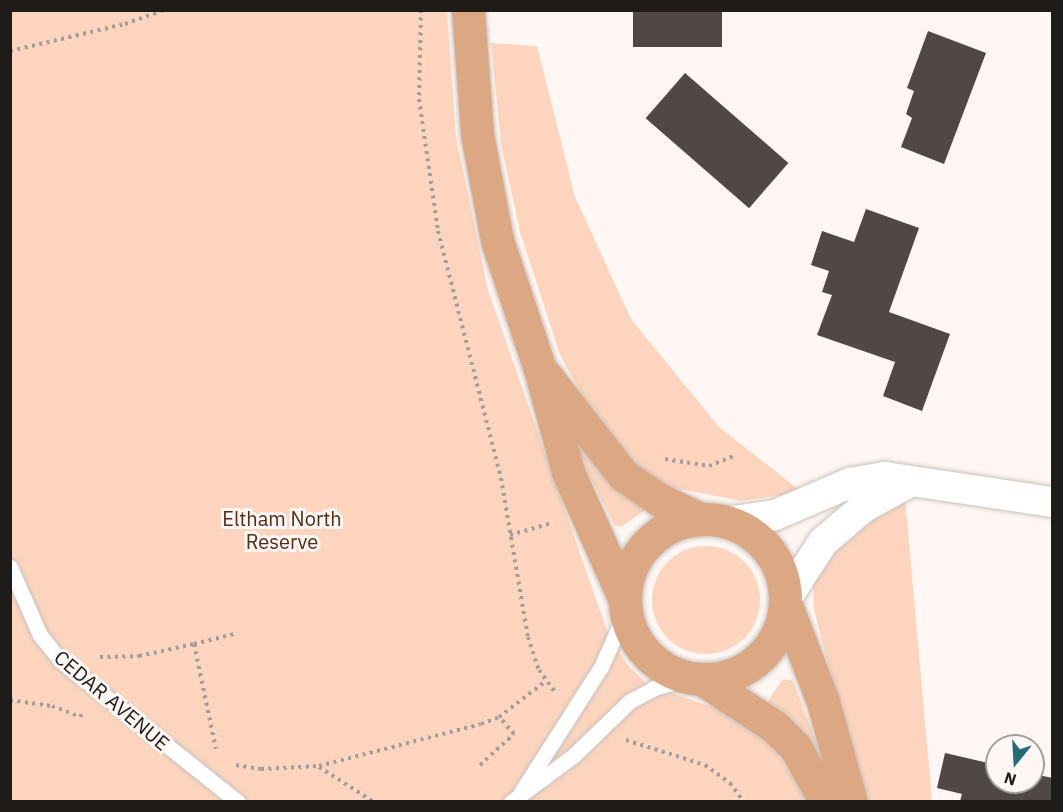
<!DOCTYPE html>
<style>
body{margin:0}
#map{position:relative;width:1063px;height:812px;overflow:hidden;background:#fef7f3;font-family:"IBM Plex Sans",sans-serif}
div>[style]{position:absolute}
[style*='--x']{left:calc(var(--x)*1px);top:calc(var(--y)*1px);width:calc(var(--w)*1px);rotate:calc(var(--a)*1deg)}
.green>*{inset:0;background:#fdd5be}
.round{border-radius:50%}
.building>*{inset:0;background:#4f4844;transform-origin:0 0}
.path>*{height:4px;margin-top:-2px;transform-origin:0;background:repeating-linear-gradient(90deg,#a39d9a 0 3px,transparent 0 7.5px)}
.roads{filter:drop-shadow(0 0 2px #cac2bd) drop-shadow(0 0 2px #cac2bd)}
.lane>*{height:15px;margin:-7.5px;padding:0 7.5px;transform-origin:7.5px;border-radius:7.5px;background:#fff}
.street>*{height:30px;margin:-15px;padding:0 15px;transform-origin:15px;border-radius:15px;background:#fff}
.primary>*{height:33px;margin:-16.5px;padding:0 16.5px;transform-origin:16.5px;border-radius:16.5px;background:#dca783}
.primary>.ring{margin:-16.5px;padding:0;box-sizing:content-box;background:none;border:33px solid #dca783;border-radius:50%}
span{translate:-50% -50%;white-space:nowrap;text-align:center;line-height:1.15;-webkit-text-stroke:6px #fef7f3;paint-order:stroke}
.park-label{font-size:20px;color:#502c15}
.street-label{font-size:20px;color:#1e1b19}
.frame{position:absolute;inset:0;border:12px solid #1e1b19;pointer-events:none}
.north{position:absolute;left:985px;top:734px;width:60px;height:60px;box-sizing:border-box;background:#fef7f3;border:2px solid #a49f9c;border-radius:50%;rotate:198deg;font-size:16px;font-weight:700;line-height:24px;text-align:center;color:#1e1b19}
.north::after{content:'';display:block;margin:auto;width:21px;height:27px;background:#246b79;clip-path:polygon(50% 0,100% 100%,50% 72%,0 100%)}
</style>
<div id="map">
<div class="green">
<div style="clip-path:polygon(10px 11px,447px 11px,456px 137px,488px 290px,609px 636px,629px 667px,649px 685px,741px 717px,774px 748px,807px 801px,11px 801px)"></div>
<div style="clip-path:polygon(491px 43px,537px 46px,575px 197px,631px 319px,719px 427px,802px 492px,742px 501px,669px 487px,632px 463px,591px 411px,560px 355px,520px 232px,501px 144px)"></div>
<div style="clip-path:polygon(577px 441px,602px 475px,648px 508px,621px 527px,615px 526px,573px 443px)"></div>
<div style="clip-path:polygon(905px 497px,932px 801px,864px 801px,814px 610px,813px 582px,832px 550px)"></div>
<div class="round" style="left:652px;top:546px;width:108px;height:108px"></div>
<div style="clip-path:polygon(783px 679px,793px 681px,823px 760px,793px 722px,767px 702px)"></div>
</div>
<div class="building">
<div style="left:633px;top:10px;width:89px;height:37px"></div>
<div style="clip-path:polygon(928px 31px,986px 53px,944px 164px,901px 147px,912px 118px,906px 114px,914px 91px,907px 88px)"></div>
<div style="left:685px;top:73px;width:137px;height:60px;rotate:41deg"></div>
<div style="clip-path:polygon(866px 209px,919px 228px,889px 312px,950px 334px,922px 411px,883px 396px,895px 362px,817px 335px,832px 295px,822px 292px,829px 271px,811px 265px,822px 231px,854px 242px)"></div>
<div style="clip-path:polygon(945px 753px,997px 765px,997px 782px,1033px 782px,1033px 774px,1053px 778px,1053px 801px,960px 801px,962px 794px,937px 788px)"></div>
</div>
<div class="path">
<div style="--x:421;--y:10;--w:89;--a:91.3"></div>
<div style="--x:419;--y:99;--w:133;--a:81.8"></div>
<div style="--x:438;--y:231;--w:255;--a:75.7"></div>
<div style="--x:501;--y:478;--w:161;--a:80.4"></div>
<div style="--x:528;--y:637;--w:35;--a:72"></div>
<div style="--x:539;--y:670;--w:26;--a:54"></div>
<div style="--x:10;--y:51;--w:118;--a:-13.2"></div>
<div style="--x:125;--y:24;--w:41;--a:-19.7"></div>
<div style="--x:665;--y:459;--w:45;--a:9"></div>
<div style="--x:709;--y:466;--w:27;--a:-22"></div>
<div style="--x:510;--y:535;--w:44;--a:-15.9"></div>
<div style="--x:194;--y:644;--w:45;--a:-14"></div>
<div style="--x:100;--y:657;--w:39;--a:-1"></div>
<div style="--x:139;--y:656;--w:56;--a:-12.3"></div>
<div style="--x:194;--y:644;--w:107;--a:78.2"></div>
<div style="--x:10;--y:700;--w:42;--a:8.1"></div>
<div style="--x:52;--y:706;--w:30;--a:21"></div>
<div style="--x:80;--y:717;--w:7;--a:-56"></div>
<div style="--x:626;--y:740;--w:83;--a:17.6"></div>
<div style="--x:705;--y:765;--w:31;--a:36"></div>
<div style="--x:730;--y:783;--w:24;--a:54"></div>
<div style="--x:236;--y:765;--w:25;--a:9"></div>
<div style="--x:261;--y:769;--w:58;--a:-3"></div>
<div style="--x:319;--y:766;--w:167;--a:-14.5"></div>
<div style="--x:481;--y:724;--w:19;--a:-21"></div>
<div style="--x:499;--y:717;--w:59;--a:-37.5"></div>
<div style="--x:480;--y:765;--w:46;--a:-42.4"></div>
<div style="--x:514;--y:734;--w:23;--a:-131"></div>
<div style="--x:319;--y:767;--w:65;--a:32.5"></div>
</div>
<div class="roads">
<div class="lane">
<div style="--x:10;--y:567;--w:74;--a:66.2"></div>
<div style="--x:40;--y:635;--w:32;--a:51"></div>
<div style="--x:60;--y:660;--w:228;--a:38.6"></div>
<div style="--x:521;--y:792;--w:148;--a:-57.4"></div>
<div style="--x:601;--y:667;--w:61;--a:-65.9"></div>
<div style="--x:511;--y:802;--w:77;--a:-36.6"></div>
<div style="--x:573;--y:756;--w:79;--a:-44"></div>
<div style="--x:630;--y:701;--w:27;--a:-28"></div>
<div style="--x:654;--y:688;--w:36;--a:-16"></div>
</div>
<div class="street">
<div style="--x:726;--y:522;--w:49;--a:-8.1"></div>
<div style="--x:775;--y:515;--w:82;--a:-23.1"></div>
<div style="--x:850;--y:483;--w:36;--a:-10"></div>
<div style="--x:885;--y:477;--w:169;--a:8.5"></div>
<div style="--x:786;--y:599;--w:68;--a:-57"></div>
<div style="--x:823;--y:542;--w:54;--a:-40.5"></div>
<div style="--x:864;--y:507;--w:50;--a:-28.6"></div>
</div>
<div class="primary">
<div style="--x:468;--y:10;--w:124;--a:85.8"></div>
<div style="--x:477;--y:134;--w:108;--a:79.3"></div>
<div style="--x:497;--y:240;--w:136;--a:71.6"></div>
<div style="--x:540;--y:369;--w:107;--a:74.8"></div>
<div style="--x:568;--y:472;--w:140;--a:66"></div>
<div style="--x:545;--y:375;--w:127;--a:52"></div>
<div style="--x:623;--y:475;--w:42;--a:34.4"></div>
<div style="--x:658;--y:499;--w:47;--a:25.5"></div>
<div class="ring" style="left:625px;top:519px;width:127px;height:127px"></div>
<div style="--x:786;--y:605;--w:104;--a:69.1"></div>
<div style="--x:823;--y:702;--w:104;--a:74.4"></div>
<div style="--x:702;--y:679;--w:87;--a:33.3"></div>
<div style="--x:775;--y:727;--w:28;--a:45"></div>
<div style="--x:795;--y:747;--w:63;--a:60.6"></div>
</div>
</div>
<div class="park-label">
<span style="left:282px;top:530px">Eltham North<br>Reserve</span>
</div>
<div class="street-label">
<span style="left:112px;top:700px;rotate:40deg">CEDAR AVENUE</span>
</div>
<div class="frame"></div>
<div class="north">N</div>
</div>
